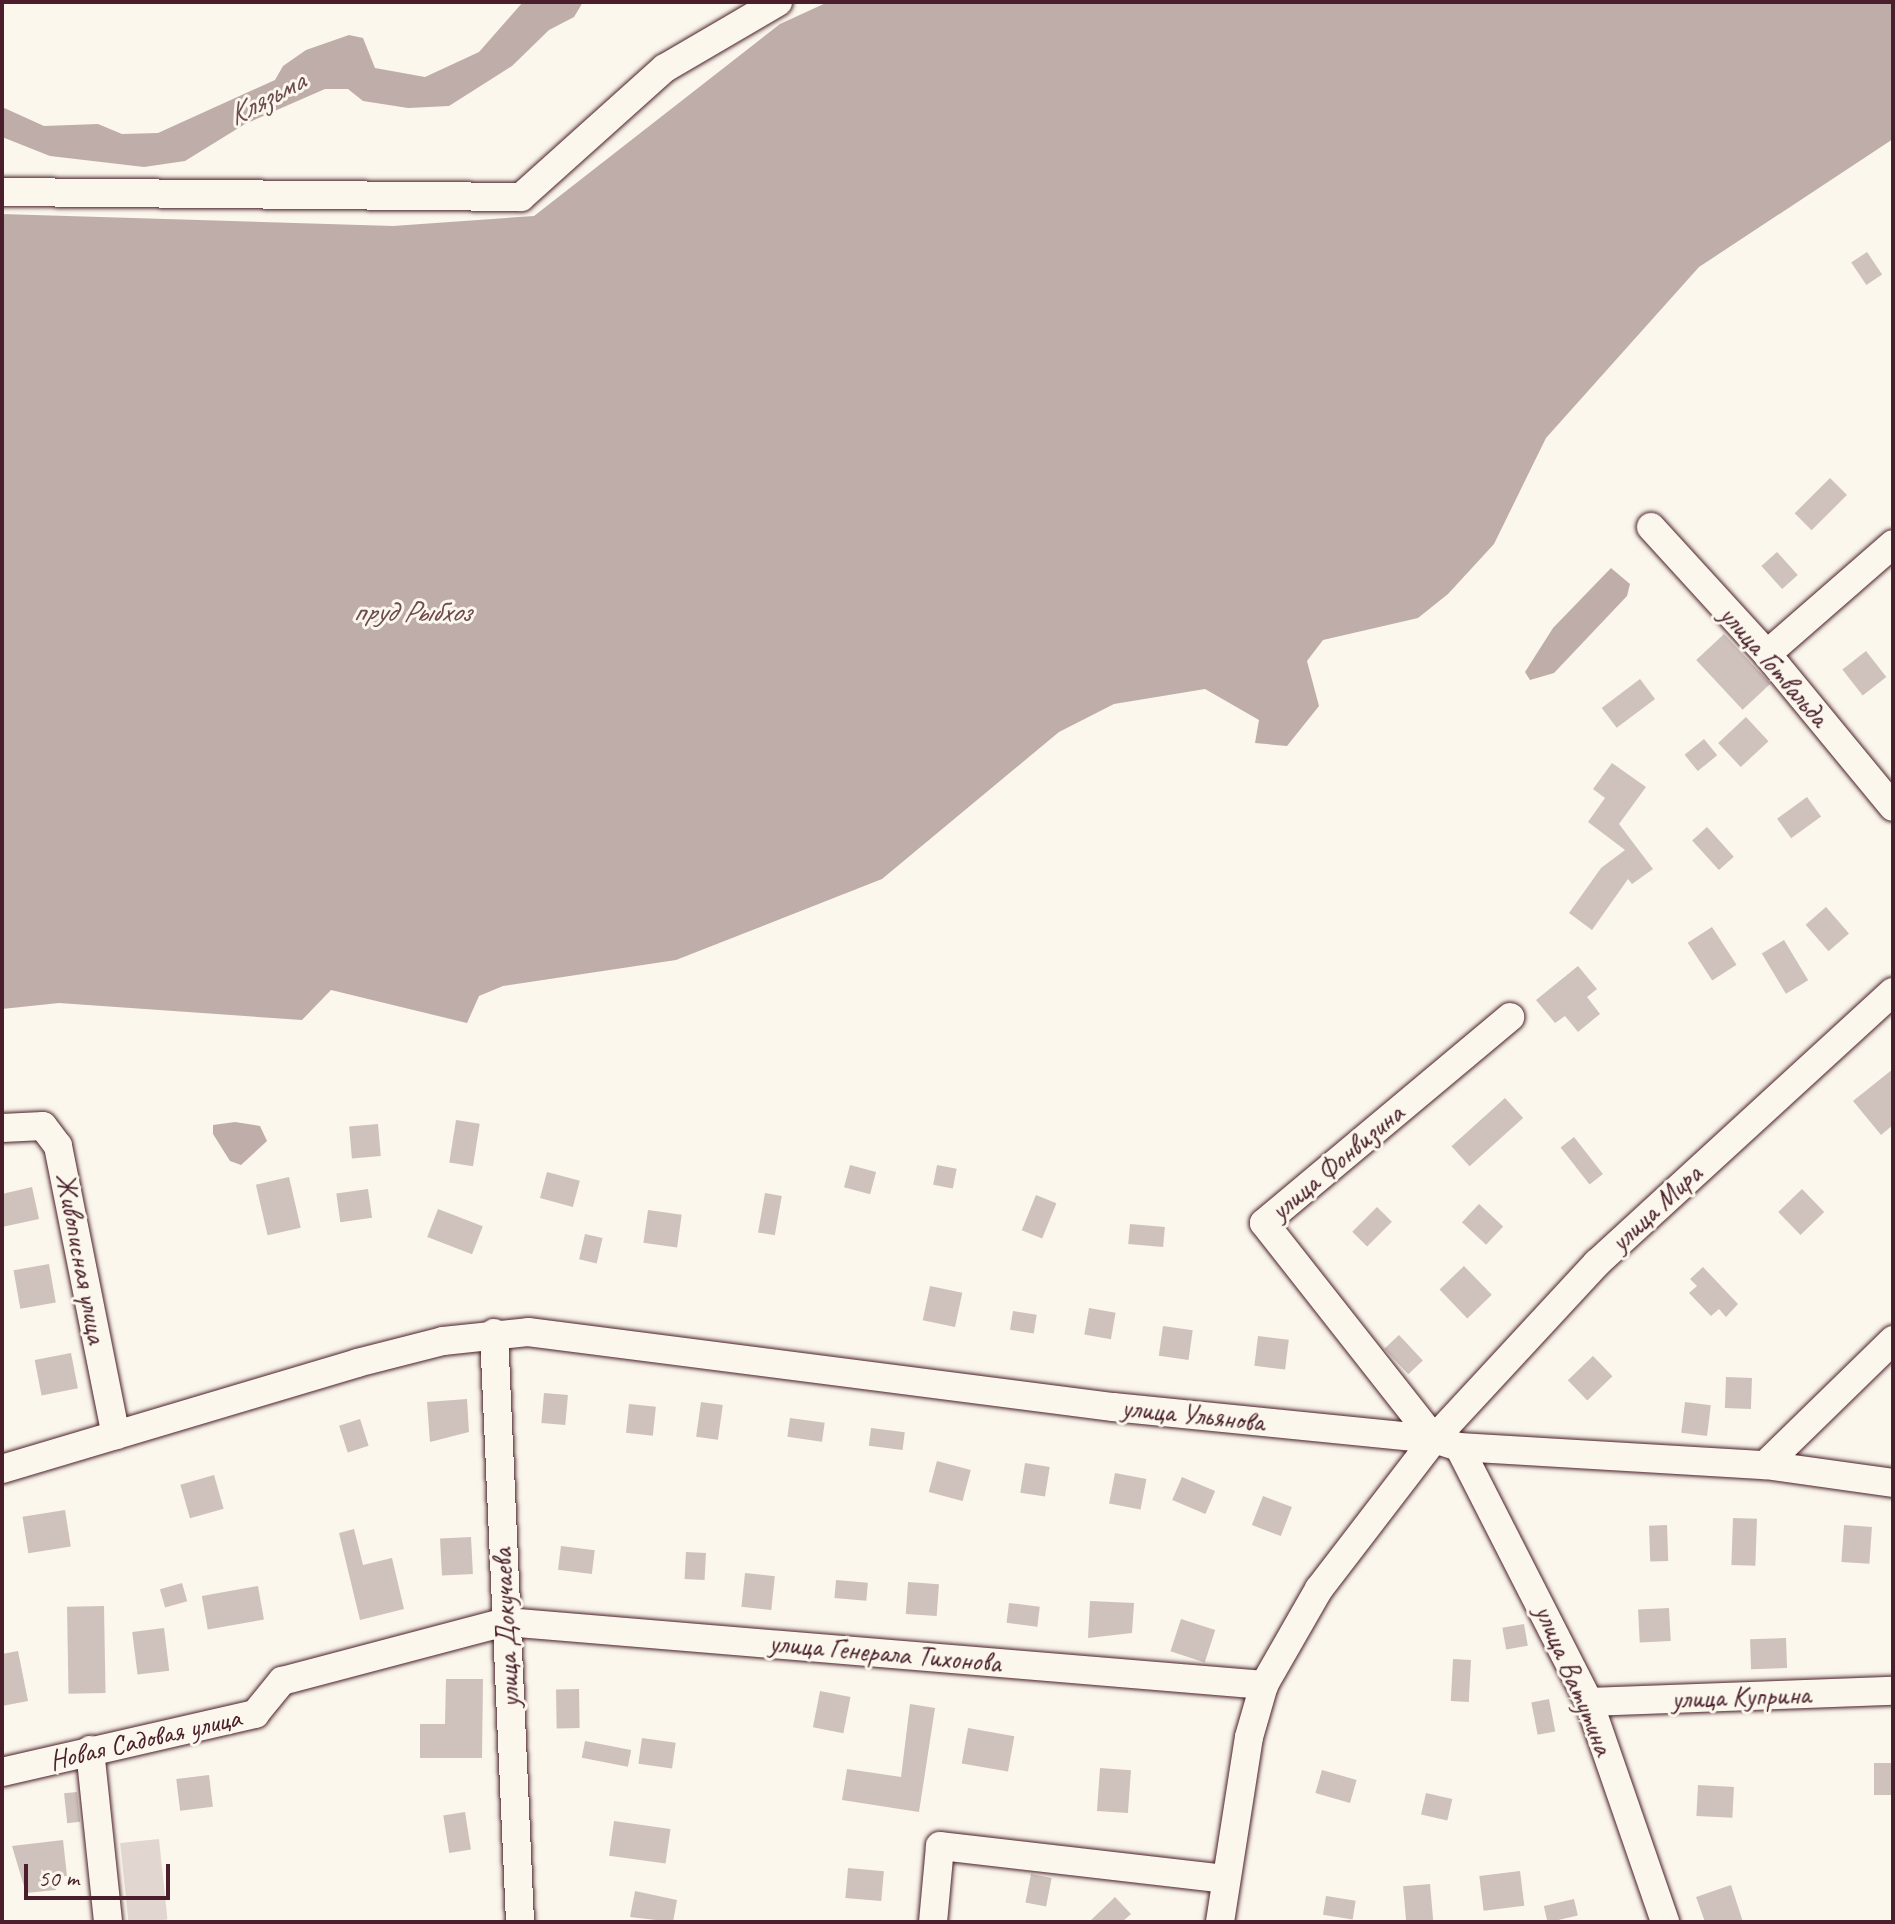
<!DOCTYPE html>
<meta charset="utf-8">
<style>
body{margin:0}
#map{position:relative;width:1895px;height:1924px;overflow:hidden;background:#fbf7ec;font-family:Caveat,sans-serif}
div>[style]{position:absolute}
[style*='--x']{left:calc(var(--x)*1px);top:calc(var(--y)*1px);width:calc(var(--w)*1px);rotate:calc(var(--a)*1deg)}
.green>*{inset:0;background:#e2d7d0;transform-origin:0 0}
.water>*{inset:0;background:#bfadaa}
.building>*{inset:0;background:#cfc2bc;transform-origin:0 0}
.roads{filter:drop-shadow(0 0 2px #4a1f2b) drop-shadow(0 0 2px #4a1f2b)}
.minor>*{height:28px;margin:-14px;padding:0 14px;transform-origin:14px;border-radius:14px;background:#fbf7ec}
span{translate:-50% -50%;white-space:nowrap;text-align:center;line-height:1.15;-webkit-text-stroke:6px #fbf7ec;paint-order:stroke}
.street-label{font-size:28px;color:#4a1f2b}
.water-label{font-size:30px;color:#6d4a51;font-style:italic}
.frame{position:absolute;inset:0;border:4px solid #4a1f2b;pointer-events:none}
.scale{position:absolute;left:24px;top:1864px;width:146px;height:36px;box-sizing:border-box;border:4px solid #4a1f2b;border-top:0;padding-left:10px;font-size:24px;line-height:28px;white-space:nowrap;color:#4a1f2b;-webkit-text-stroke:6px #fbf7ec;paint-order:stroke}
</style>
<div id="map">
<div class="green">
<div style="left:159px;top:1839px;width:81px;height:39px;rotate:84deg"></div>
</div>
<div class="water">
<div style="clip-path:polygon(523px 2px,583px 2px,574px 17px,549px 30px,512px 66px,449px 106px,408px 108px,363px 101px,348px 89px,325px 89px,245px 124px,185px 161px,144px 167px,50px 156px,2px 137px,2px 107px,44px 126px,98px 124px,122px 134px,158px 133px,275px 80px,283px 66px,306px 50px,349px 35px,363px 38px,375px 68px,425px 77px,479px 52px)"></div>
<div style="clip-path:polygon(828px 2px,1893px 2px,1893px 139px,1699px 267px,1546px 438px,1494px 544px,1448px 594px,1418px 618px,1323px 640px,1307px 661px,1319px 706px,1287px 746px,1255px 743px,1259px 720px,1205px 689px,1114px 704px,1059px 732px,882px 879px,676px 960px,503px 986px,479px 996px,467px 1023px,331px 990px,302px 1020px,59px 1003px,2px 1009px,2px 214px,393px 226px,534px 216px,780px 24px)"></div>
<div style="clip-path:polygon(1611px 568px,1630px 584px,1627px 596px,1554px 673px,1530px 680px,1525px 672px,1553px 628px)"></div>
<div style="clip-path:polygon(235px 1122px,260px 1126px,267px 1141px,241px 1165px,230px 1161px,213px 1134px,213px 1125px)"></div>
</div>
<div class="building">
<div style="left:1867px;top:252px;width:27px;height:19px;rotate:56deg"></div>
<div style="left:1830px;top:478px;width:24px;height:50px;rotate:45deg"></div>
<div style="left:1777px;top:552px;width:31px;height:21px;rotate:48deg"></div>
<div style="left:1724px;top:634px;width:68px;height:38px;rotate:47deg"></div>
<div style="left:1866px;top:651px;width:33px;height:30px;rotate:52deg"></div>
<div style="left:1640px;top:679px;width:25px;height:48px;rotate:53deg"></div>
<div style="left:1746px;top:717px;width:33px;height:38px;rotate:47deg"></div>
<div style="left:1704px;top:739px;width:21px;height:25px;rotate:51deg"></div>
<div style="clip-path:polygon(1612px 763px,1646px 787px,1619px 824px,1653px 869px,1632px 884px,1628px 879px,1592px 930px,1569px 913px,1601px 868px,1625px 850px,1588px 822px,1605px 798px,1593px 789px)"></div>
<div style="left:1807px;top:797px;width:24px;height:37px;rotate:54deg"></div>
<div style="left:1707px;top:827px;width:40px;height:20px;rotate:48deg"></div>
<div style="left:1826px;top:907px;width:35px;height:27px;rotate:49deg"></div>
<div style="left:1712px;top:927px;width:45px;height:29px;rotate:57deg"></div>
<div style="left:1784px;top:940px;width:47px;height:26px;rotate:59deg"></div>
<div style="clip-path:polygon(1578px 966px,1597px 989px,1587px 997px,1600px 1014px,1578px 1032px,1565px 1016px,1555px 1023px,1536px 1000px)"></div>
<div style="clip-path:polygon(1893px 1069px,1893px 1125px,1881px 1135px,1853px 1101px)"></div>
<div style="left:1505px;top:1098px;width:27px;height:72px;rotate:48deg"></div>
<div style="left:456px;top:1120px;width:24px;height:43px;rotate:9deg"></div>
<div style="left:378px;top:1124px;width:32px;height:29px;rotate:85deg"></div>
<div style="left:1574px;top:1137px;width:47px;height:17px;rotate:52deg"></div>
<div style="left:850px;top:1165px;width:27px;height:23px;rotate:15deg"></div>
<div style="left:937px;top:1165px;width:20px;height:20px;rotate:11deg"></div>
<div style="left:547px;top:1172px;width:34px;height:27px;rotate:15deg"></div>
<div style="left:289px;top:1177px;width:52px;height:34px;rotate:77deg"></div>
<div style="clip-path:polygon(32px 1187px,39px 1219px,2px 1227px,2px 1194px)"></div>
<div style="left:368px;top:1189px;width:29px;height:32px;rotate:82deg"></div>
<div style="left:1802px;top:1189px;width:32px;height:33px;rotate:46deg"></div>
<div style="left:765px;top:1193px;width:17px;height:40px;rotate:10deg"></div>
<div style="left:1036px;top:1195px;width:22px;height:38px;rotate:22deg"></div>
<div style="left:1479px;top:1204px;width:33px;height:25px;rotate:43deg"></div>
<div style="left:1377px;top:1207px;width:21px;height:35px;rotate:45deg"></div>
<div style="left:438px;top:1209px;width:48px;height:30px;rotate:21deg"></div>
<div style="left:648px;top:1210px;width:34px;height:33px;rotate:8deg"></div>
<div style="left:1130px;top:1224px;width:35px;height:20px;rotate:5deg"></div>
<div style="left:585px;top:1234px;width:18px;height:26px;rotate:13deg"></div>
<div style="left:49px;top:1264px;width:39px;height:36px;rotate:80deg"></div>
<div style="left:1464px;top:1266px;width:40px;height:34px;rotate:46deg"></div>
<div style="clip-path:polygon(1703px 1267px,1738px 1304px,1726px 1317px,1719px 1309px,1711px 1316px,1689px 1293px,1697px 1286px,1690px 1279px)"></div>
<div style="left:930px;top:1286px;width:33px;height:35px;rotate:12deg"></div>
<div style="left:1089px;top:1308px;width:27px;height:27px;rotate:10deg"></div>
<div style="left:1013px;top:1311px;width:24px;height:19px;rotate:9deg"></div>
<div style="left:1163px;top:1326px;width:30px;height:30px;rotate:8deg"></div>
<div style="left:1399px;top:1335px;width:35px;height:20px;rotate:47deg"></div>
<div style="left:1258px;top:1336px;width:31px;height:30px;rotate:7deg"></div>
<div style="left:71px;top:1353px;width:36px;height:37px;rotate:79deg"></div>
<div style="left:1593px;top:1356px;width:28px;height:35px;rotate:46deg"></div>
<div style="left:1726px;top:1377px;width:26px;height:31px;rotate:2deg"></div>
<div style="left:544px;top:1393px;width:24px;height:30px;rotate:5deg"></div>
<div style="clip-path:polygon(467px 1399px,469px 1432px,430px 1442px,427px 1402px)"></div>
<div style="left:701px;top:1402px;width:22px;height:35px;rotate:8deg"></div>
<div style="left:1685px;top:1402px;width:26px;height:31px;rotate:7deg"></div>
<div style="left:629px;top:1404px;width:27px;height:29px;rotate:6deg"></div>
<div style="left:790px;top:1418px;width:35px;height:19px;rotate:8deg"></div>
<div style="left:360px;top:1419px;width:28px;height:22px;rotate:72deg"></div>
<div style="left:871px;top:1428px;width:34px;height:18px;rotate:7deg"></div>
<div style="left:937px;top:1461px;width:35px;height:32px;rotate:15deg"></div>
<div style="left:1025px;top:1463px;width:25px;height:30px;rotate:9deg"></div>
<div style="left:1115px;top:1473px;width:32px;height:31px;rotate:11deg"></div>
<div style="left:214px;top:1475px;width:35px;height:35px;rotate:74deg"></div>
<div style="left:1182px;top:1477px;width:36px;height:25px;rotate:23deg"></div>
<div style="left:1263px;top:1496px;width:31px;height:31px;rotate:21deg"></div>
<div style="left:65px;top:1510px;width:37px;height:43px;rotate:81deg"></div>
<div style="left:1733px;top:1518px;width:24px;height:47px;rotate:2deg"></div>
<div style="left:1667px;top:1525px;width:36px;height:18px;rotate:88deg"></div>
<div style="left:1844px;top:1525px;width:28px;height:37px;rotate:4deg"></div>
<div style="clip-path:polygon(354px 1529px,363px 1565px,392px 1558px,404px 1609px,360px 1620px,339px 1533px)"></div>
<div style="left:471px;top:1537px;width:37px;height:31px;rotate:87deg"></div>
<div style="left:561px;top:1546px;width:34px;height:24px;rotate:7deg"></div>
<div style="left:686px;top:1552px;width:20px;height:27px;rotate:3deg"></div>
<div style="left:745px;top:1573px;width:30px;height:34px;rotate:6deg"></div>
<div style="left:836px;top:1580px;width:32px;height:18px;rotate:5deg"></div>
<div style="left:908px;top:1582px;width:31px;height:32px;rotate:4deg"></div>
<div style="left:182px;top:1583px;width:19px;height:23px;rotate:74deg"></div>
<div style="left:258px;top:1586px;width:34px;height:57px;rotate:80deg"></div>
<div style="clip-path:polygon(1090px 1601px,1134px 1603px,1132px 1633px,1088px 1638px)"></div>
<div style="left:1009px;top:1603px;width:31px;height:20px;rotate:7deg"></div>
<div style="left:104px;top:1606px;width:87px;height:37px;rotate:89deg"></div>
<div style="left:1669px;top:1608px;width:33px;height:31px;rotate:87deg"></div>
<div style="left:1181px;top:1619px;width:36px;height:34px;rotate:18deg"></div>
<div style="left:1524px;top:1624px;width:22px;height:22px;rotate:80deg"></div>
<div style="left:164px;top:1628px;width:43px;height:32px;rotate:83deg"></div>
<div style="left:1786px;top:1638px;width:30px;height:36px;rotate:88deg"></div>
<div style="clip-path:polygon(18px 1651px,28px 1701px,2px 1706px,2px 1654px)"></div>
<div style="left:1453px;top:1659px;width:18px;height:42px;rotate:3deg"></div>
<div style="clip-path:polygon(446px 1679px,483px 1679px,482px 1758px,420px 1758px,420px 1724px,445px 1724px)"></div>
<div style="left:579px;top:1689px;width:39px;height:23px;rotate:89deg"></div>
<div style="left:820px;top:1691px;width:31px;height:37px;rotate:11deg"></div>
<div style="left:1549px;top:1699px;width:33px;height:18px;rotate:79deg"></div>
<div style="clip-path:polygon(910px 1704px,935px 1708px,919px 1812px,842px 1800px,847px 1769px,901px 1777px)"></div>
<div style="left:968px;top:1728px;width:47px;height:36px;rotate:10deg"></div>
<div style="left:642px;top:1738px;width:34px;height:26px;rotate:8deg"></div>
<div style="left:585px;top:1741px;width:47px;height:17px;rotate:11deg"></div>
<div style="left:1874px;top:1763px;width:19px;height:32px"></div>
<div style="left:1100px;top:1768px;width:31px;height:43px;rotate:4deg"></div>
<div style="left:1322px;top:1770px;width:36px;height:24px;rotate:16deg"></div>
<div style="left:209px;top:1775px;width:32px;height:33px;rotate:83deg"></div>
<div style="left:1698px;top:1785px;width:36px;height:31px;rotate:3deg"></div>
<div style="left:77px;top:1792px;width:30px;height:13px;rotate:84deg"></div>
<div style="left:1426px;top:1793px;width:27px;height:22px;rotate:13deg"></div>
<div style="left:465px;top:1812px;width:38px;height:22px;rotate:81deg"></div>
<div style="left:614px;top:1821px;width:57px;height:35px;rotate:8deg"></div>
<div style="clip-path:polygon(63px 1840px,67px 1876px,55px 1877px,56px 1890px,26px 1893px,12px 1846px)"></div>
<div style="left:848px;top:1868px;width:36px;height:30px;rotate:5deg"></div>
<div style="left:1520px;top:1871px;width:35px;height:41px;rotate:83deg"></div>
<div style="left:1031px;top:1874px;width:21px;height:29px;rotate:11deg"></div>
<div style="left:1430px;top:1884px;width:38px;height:27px;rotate:85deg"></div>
<div style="clip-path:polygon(1731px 1885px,1743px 1922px,1705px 1922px,1696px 1897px)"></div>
<div style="clip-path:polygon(635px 1891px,677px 1900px,673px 1922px,630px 1917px)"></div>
<div style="left:1326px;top:1896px;width:30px;height:19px;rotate:9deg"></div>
<div style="clip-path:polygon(1115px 1897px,1131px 1914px,1122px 1922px,1089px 1922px)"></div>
<div style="left:1574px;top:1899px;width:17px;height:31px;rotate:77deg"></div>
</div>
<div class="roads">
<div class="minor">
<div style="--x:2;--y:192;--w:519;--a:0.55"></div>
<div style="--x:521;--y:197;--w:193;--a:-41.9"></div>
<div style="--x:665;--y:68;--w:131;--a:-30.3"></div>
<div style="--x:1651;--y:527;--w:172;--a:47.6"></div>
<div style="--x:1767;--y:654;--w:198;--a:50.5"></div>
<div style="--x:1767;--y:654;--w:167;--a:-41.1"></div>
<div style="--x:2;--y:1128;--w:41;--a:-2.8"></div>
<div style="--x:43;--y:1126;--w:25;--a:53"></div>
<div style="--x:58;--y:1146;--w:295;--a:78.7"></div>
<div style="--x:494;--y:1333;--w:590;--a:87.47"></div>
<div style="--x:1434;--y:1439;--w:275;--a:-128.2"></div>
<div style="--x:1264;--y:1223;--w:321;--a:-39.9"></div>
<div style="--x:1459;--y:1447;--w:286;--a:63"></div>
<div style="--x:1589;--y:1702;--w:233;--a:70.9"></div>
<div style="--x:1765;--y:1465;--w:179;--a:-44.3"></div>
<div style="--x:2;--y:1469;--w:370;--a:-16.6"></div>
<div style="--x:357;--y:1363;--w:89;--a:-14.3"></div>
<div style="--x:443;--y:1341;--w:85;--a:-6"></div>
<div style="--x:528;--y:1332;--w:590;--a:7.31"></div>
<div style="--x:1113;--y:1407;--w:323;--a:5.7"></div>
<div style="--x:1434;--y:1439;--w:26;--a:18"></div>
<div style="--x:1459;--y:1447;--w:307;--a:3.4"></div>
<div style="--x:1765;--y:1465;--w:129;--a:8"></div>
<div style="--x:1589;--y:1702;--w:304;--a:-2.1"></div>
<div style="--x:90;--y:1750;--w:173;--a:84"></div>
<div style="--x:2;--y:1772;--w:260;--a:-12.9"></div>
<div style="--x:255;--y:1714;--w:43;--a:-50.7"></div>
<div style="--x:282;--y:1681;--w:232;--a:-14.8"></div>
<div style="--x:506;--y:1622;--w:761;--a:4.75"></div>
<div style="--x:933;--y:1922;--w:76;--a:-84.7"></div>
<div style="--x:940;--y:1846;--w:288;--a:6.6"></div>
<div style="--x:1220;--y:1922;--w:187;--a:-81.1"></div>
<div style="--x:1249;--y:1737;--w:54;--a:-73.9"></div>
<div style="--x:1264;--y:1685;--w:111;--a:-60.2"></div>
<div style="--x:1319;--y:1589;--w:189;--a:-52.5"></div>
<div style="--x:1434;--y:1439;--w:240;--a:-47.2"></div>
<div style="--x:1597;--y:1263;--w:401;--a:-42.5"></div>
</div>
</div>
<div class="street-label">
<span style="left:1774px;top:666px;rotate:49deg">улица Готвальда</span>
<span style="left:1337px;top:1162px;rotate:-40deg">улица Фонвизина</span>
<span style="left:1656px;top:1208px;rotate:-43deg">улица Мира</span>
<span style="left:81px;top:1258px;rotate:79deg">Живописная улица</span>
<span style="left:1193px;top:1415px;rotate:6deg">улица Ульянова</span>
<span style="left:506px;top:1628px;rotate:-93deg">улица Докучаева</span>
<span style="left:885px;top:1653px;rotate:5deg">улица Генерала Тихонова</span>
<span style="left:1574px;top:1680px;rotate:67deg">улица Ватутина</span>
<span style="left:1741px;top:1697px;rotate:-2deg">улица Куприна</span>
<span style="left:145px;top:1739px;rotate:-13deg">Новая Садовая улица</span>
</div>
<div class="water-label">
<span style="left:266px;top:98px;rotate:-28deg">Клязьма</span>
<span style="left:411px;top:611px">пруд Рыбхоз</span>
</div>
<div class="frame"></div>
<div class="scale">50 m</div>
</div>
